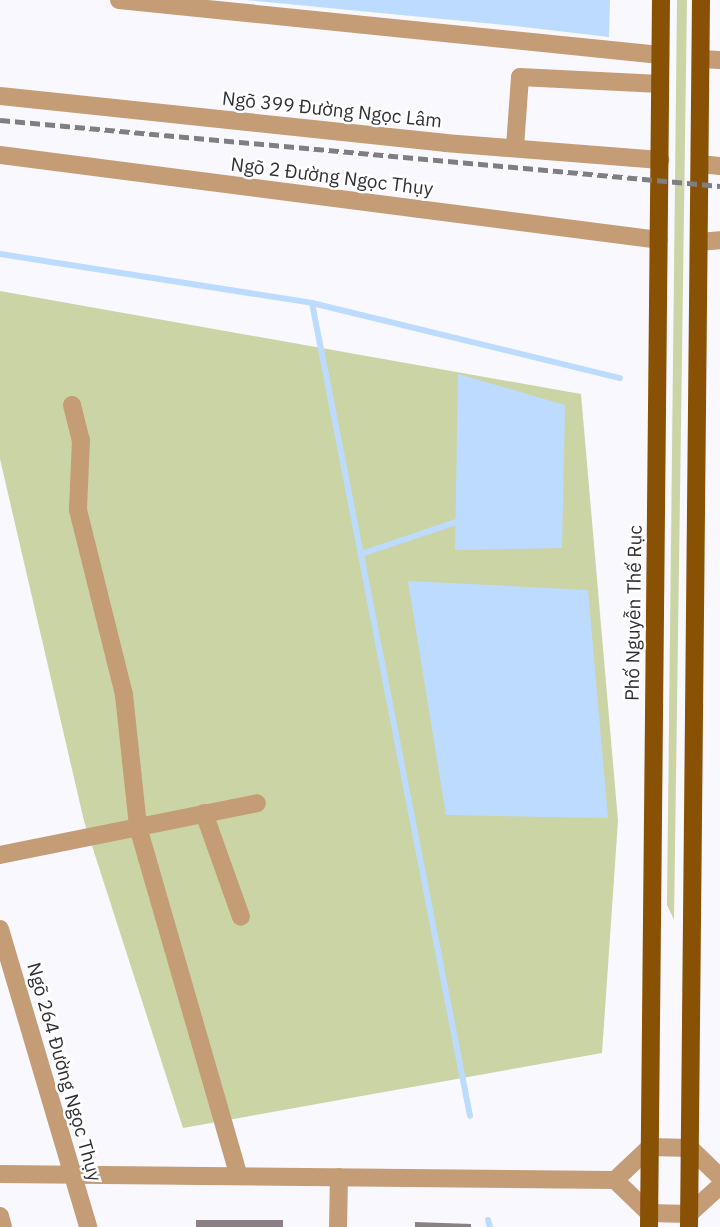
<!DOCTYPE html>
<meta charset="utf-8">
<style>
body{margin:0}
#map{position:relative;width:720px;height:1227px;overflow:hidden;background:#f9f8fe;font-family:"IBM Plex Sans",sans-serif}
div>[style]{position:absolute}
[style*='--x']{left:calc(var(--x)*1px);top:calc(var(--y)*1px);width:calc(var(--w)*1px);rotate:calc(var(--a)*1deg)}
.green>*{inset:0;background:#cbd4a5}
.water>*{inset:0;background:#bddbff}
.stream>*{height:6px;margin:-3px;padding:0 3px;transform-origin:3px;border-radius:3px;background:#bddbff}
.building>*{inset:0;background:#898186;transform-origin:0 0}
.minor>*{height:18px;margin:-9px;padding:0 9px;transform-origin:9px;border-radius:9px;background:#c49c75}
.major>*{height:18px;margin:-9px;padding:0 9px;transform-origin:9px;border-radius:9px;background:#885103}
.rail>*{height:5px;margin-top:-2.5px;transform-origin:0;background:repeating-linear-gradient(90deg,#7f7f83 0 10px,transparent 0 15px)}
span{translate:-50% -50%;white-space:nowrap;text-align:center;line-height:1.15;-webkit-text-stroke:5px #fff;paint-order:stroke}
.street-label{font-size:19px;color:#313135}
</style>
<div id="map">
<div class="green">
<div style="clip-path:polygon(677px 0,687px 0,674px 920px,667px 905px)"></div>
<div style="clip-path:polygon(0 291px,581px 394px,618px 821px,602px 1053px,183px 1128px,84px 821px,0 459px)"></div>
</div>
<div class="water">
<div style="clip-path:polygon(246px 0,610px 0,609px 37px,515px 26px)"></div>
<div style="clip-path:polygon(458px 374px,565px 405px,562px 548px,455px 550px)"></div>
<div style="clip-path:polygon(408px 581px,588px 590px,608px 818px,446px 815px)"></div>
</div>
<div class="stream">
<div style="--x:0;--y:254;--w:316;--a:8.9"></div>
<div style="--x:312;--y:303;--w:317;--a:13.7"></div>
<div style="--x:312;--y:303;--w:828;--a:79"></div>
<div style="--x:361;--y:554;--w:100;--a:-18.6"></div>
<div style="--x:488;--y:1220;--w:7;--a:74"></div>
</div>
<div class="building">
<div style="left:196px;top:1220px;width:87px;height:8px"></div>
<div style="clip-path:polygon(415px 1222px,471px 1224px,471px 1227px,415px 1227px)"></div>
</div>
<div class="minor">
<div style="--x:119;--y:0;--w:544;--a:5.8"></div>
<div style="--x:701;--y:59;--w:19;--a:3"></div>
<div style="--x:0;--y:96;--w:447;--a:6"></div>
<div style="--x:445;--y:143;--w:216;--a:4.5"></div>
<div style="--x:515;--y:147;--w:70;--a:-85.9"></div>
<div style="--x:520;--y:77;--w:140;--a:2.9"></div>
<div style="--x:0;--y:155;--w:664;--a:7.35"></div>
<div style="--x:700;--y:164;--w:20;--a:6"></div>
<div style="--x:699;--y:242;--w:21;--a:-5"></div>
<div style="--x:72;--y:405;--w:36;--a:76"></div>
<div style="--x:81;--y:440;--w:70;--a:92.5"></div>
<div style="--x:78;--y:510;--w:191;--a:76"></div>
<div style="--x:124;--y:695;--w:133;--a:83.9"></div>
<div style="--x:138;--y:827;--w:363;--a:73.9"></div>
<div style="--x:204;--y:813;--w:110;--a:70.4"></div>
<div style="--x:0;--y:855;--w:262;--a:-11.4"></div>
<div style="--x:0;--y:929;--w:311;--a:73.5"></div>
<div style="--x:0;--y:1174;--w:615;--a:0.56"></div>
<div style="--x:615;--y:1180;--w:47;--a:44.1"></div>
<div style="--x:649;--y:1213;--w:40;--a:1.4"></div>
<div style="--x:689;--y:1214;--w:42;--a:-42.1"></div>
<div style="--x:615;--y:1180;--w:48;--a:-43.3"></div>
<div style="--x:650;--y:1147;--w:40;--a:1.4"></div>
<div style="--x:690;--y:1148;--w:42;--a:44"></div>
<div style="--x:0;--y:1216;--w:11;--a:75"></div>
<div style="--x:338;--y:1227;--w:50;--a:-88.9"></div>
</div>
<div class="major">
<div style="--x:649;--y:1227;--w:1227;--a:-89.44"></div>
<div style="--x:689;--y:1227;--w:1227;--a:-89.44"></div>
</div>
<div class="rail">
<div style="--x:0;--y:120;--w:723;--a:5.24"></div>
</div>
<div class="street-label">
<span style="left:332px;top:110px;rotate:6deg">Ngõ 399 Đường Ngọc Lâm</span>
<span style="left:332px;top:177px;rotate:7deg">Ngõ 2 Đường Ngọc Thụy</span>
<span style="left:634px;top:613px;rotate:-89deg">Phố Nguyễn Thế Rục</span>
<span style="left:64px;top:1072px;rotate:74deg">Ngõ 264 Đường Ngọc Thụy</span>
</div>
</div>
